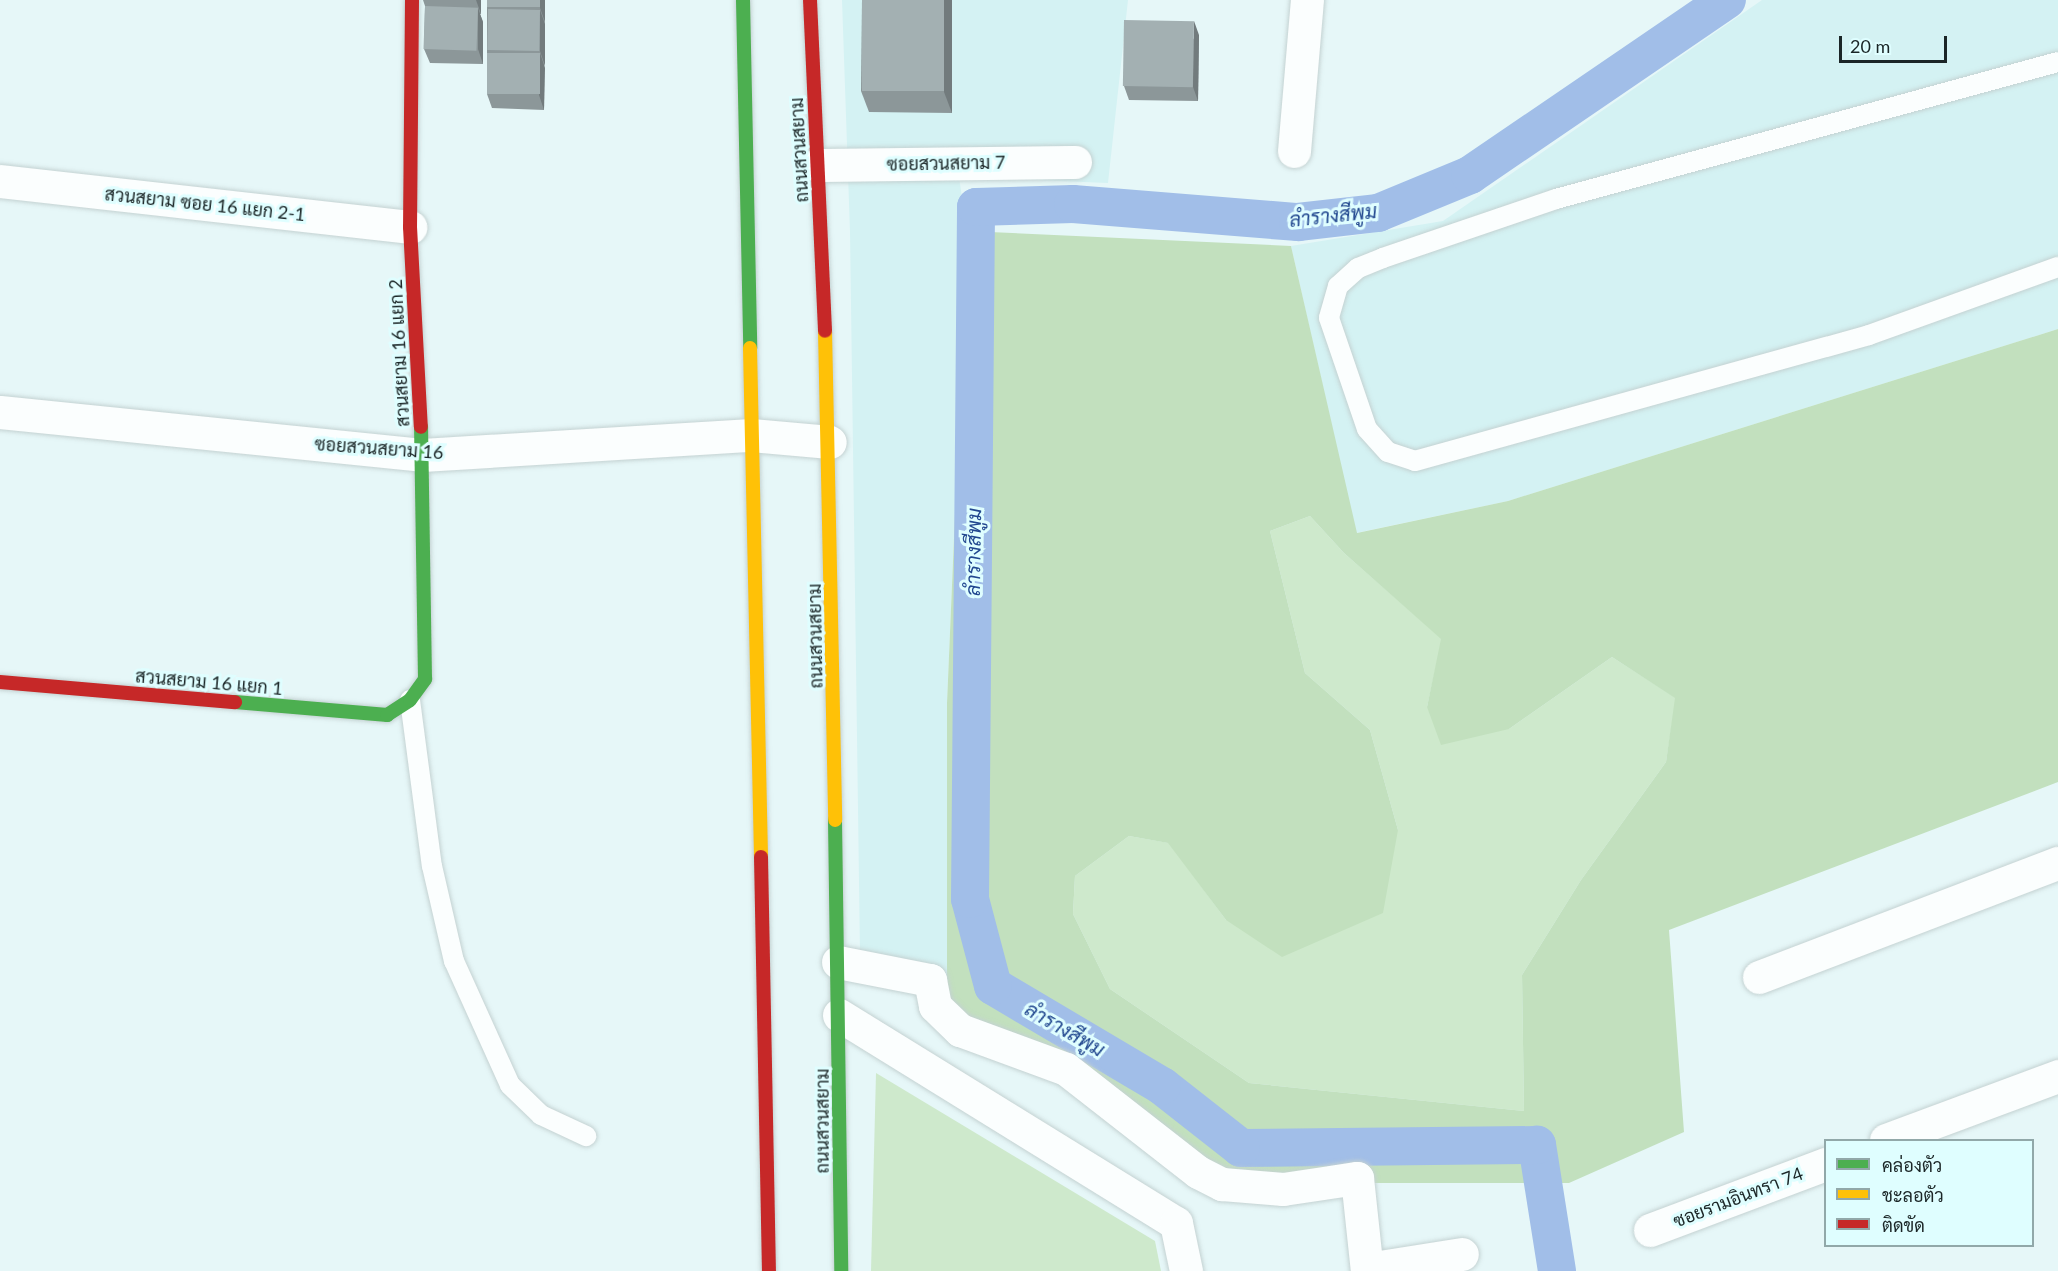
<!DOCTYPE html>
<meta charset="utf-8">
<style>
body{margin:0}
#map{position:relative;width:2058px;height:1271px;overflow:hidden;background:#e6f7f8;font-family:Lato,Sarabun,sans-serif}
div>[style]{position:absolute}
[style*='--x']{left:calc(var(--x)*1px);top:calc(var(--y)*1px);width:calc(var(--w)*1px);rotate:calc(var(--a)*1deg)}
.built>*{inset:0;background:#d4f2f3}
.green>*{inset:0;background:#cee9cc}
.forest>*{inset:0;background:#c2e0be}
.canal>*{height:38px;margin:-19px;padding:0 19px;transform-origin:19px;border-radius:19px;background:#a1bee8}
.roads{filter:drop-shadow(0 0 2px #c4d2d2) drop-shadow(0 0 2px #c4d2d2)}
.lane>*{height:20px;margin:-10px;padding:0 10px;transform-origin:10px;border-radius:10px;background:#fbfefe}
.street>*{height:33px;margin:-16.5px;padding:0 16.5px;transform-origin:16.5px;border-radius:16.5px;background:#fbfefe}
.fast>*{height:14px;margin:-7px;padding:0 7px;transform-origin:7px;border-radius:7px;background:#4caf50}
.slow>*{height:14px;margin:-7px;padding:0 7px;transform-origin:7px;border-radius:7px;background:#ffc107}
.jam>*{height:14px;margin:-7px;padding:0 7px;transform-origin:7px;border-radius:7px;background:#c62828}
.wall>*{inset:0;background:#8c9799}
.shaded-wall>*{inset:0;background:#727b7d}
.building>*{inset:0;background:#a3b0b2;transform-origin:0 0}
span{translate:-50% -50%;white-space:nowrap;text-align:center;line-height:1.15;-webkit-text-stroke:6px #dffeff;paint-order:stroke}
.street-label{font-size:18px;color:#1b2627}
.water-label{font-size:20px;color:#21478f;font-style:italic}
.legend{position:absolute;left:1824px;top:1139px;width:210px;height:108px;box-sizing:border-box;background:#dffeff;border:2px solid #91a8a9;margin:0;padding:8px 10px;list-style:none;font-size:18px;color:#1b2627}
.legend li{display:flex;align-items:center;gap:12px;height:30px}
.legend b{width:30px;border:2px solid #91a8a9}
.scale{position:absolute;left:1839px;top:36px;width:108px;height:27px;box-sizing:border-box;border:3px solid #1b2627;border-top:0;padding-left:8px;font-size:18px;line-height:21px;white-space:nowrap;color:#1b2627;-webkit-text-stroke:4px #dffeff;paint-order:stroke}
</style>
<div id="map">
<div class="built">
<div style="clip-path:polygon(842px 0,1128px 0,1108px 183px,959px 177px,967px 231px,947px 703px,947px 1015px,860px 954px,850px 232px)"></div>
<div style="clip-path:polygon(1762px 0,2058px 0,2058px 329px,1508px 501px,1356px 533px,1291px 246px,1443px 221px)"></div>
</div>
<div class="green">
<div style="clip-path:polygon(1310px 516px,1344px 553px,1442px 639px,1427px 707px,1509px 729px,1612px 657px,1676px 698px,1666px 762px,1581px 880px,1522px 975px,1524px 1111px,1249px 1083px,1110px 989px,1073px 914px,1075px 876px,1129px 836px,1169px 843px,1226px 920px,1398px 830px,1370px 730px,1305px 673px,1270px 531px)"></div>
<div style="clip-path:polygon(876px 1073px,1155px 1241px,1161px 1271px,871px 1271px)"></div>
</div>
<div class="forest">
<div style="clip-path:polygon(evenodd,967px 231px,1291px 246px,1357px 533px,1508px 501px,2058px 329px,2058px 782px,1669px 930px,1684px 1132px,1569px 1183px,1213px 1183px,1116px 1094px,947px 1015px,947px 703px,967px 231px,1310px 516px,1344px 553px,1441px 639px,1427px 707px,1441px 745px,1509px 729px,1612px 657px,1675px 698px,1666px 762px,1581px 880px,1522px 975px,1524px 1111px,1249px 1083px,1110px 989px,1073px 914px,1075px 876px,1129px 836px,1168px 843px,1226px 920px,1282px 957px,1383px 913px,1398px 830px,1370px 730px,1305px 673px,1270px 531px,1310px 516px)"></div>
</div>
<div class="canal">
<div style="--x:1557;--y:1271;--w:128;--a:-99"></div>
<div style="--x:1537;--y:1145;--w:296;--a:179.4"></div>
<div style="--x:1241;--y:1148;--w:100;--a:-141.9"></div>
<div style="--x:1162;--y:1086;--w:196;--a:-149.4"></div>
<div style="--x:993;--y:986;--w:90;--a:-104.8"></div>
<div style="--x:970;--y:899;--w:692;--a:-89.5"></div>
<div style="--x:976;--y:207;--w:97;--a:-1.8"></div>
<div style="--x:1073;--y:204;--w:226;--a:4.6"></div>
<div style="--x:1298;--y:222;--w:81;--a:-6.4"></div>
<div style="--x:1378;--y:213;--w:100;--a:-22.4"></div>
<div style="--x:1470;--y:175;--w:311;--a:-34.3"></div>
</div>
<div class="roads">
<div class="lane">
<div style="--x:2058;--y:62;--w:520;--a:164.74"></div>
<div style="--x:1556;--y:199;--w:183;--a:161.2"></div>
<div style="--x:1383;--y:258;--w:27;--a:158"></div>
<div style="--x:1358;--y:268;--w:27;--a:138"></div>
<div style="--x:1338;--y:286;--w:33;--a:106"></div>
<div style="--x:1329;--y:318;--w:117;--a:71.1"></div>
<div style="--x:1367;--y:429;--w:31;--a:48"></div>
<div style="--x:1388;--y:452;--w:28;--a:18"></div>
<div style="--x:1415;--y:461;--w:471;--a:-15.5"></div>
<div style="--x:1869;--y:335;--w:201;--a:-19.8"></div>
<div style="--x:410;--y:700;--w:167;--a:82.5"></div>
<div style="--x:432;--y:866;--w:98;--a:77"></div>
<div style="--x:454;--y:961;--w:136;--a:65.7"></div>
<div style="--x:510;--y:1085;--w:43;--a:44.1"></div>
<div style="--x:541;--y:1115;--w:50;--a:25"></div>
</div>
<div class="street">
<div style="--x:1294;--y:151;--w:152;--a:-85.1"></div>
<div style="--x:817;--y:165;--w:258;--a:-0.7"></div>
<div style="--x:0;--y:181;--w:413;--a:6.4"></div>
<div style="--x:0;--y:412;--w:424;--a:5.8"></div>
<div style="--x:422;--y:455;--w:330;--a:-3.5"></div>
<div style="--x:751;--y:435;--w:79;--a:5.1"></div>
<div style="--x:838;--y:962;--w:94;--a:11.1"></div>
<div style="--x:930;--y:980;--w:26;--a:79"></div>
<div style="--x:935;--y:1006;--w:35;--a:44"></div>
<div style="--x:960;--y:1030;--w:113;--a:20.2"></div>
<div style="--x:1066;--y:1069;--w:167;--a:38"></div>
<div style="--x:1198;--y:1172;--w:27;--a:27"></div>
<div style="--x:1222;--y:1184;--w:61;--a:4.7"></div>
<div style="--x:1283;--y:1189;--w:75;--a:-8.5"></div>
<div style="--x:1357;--y:1178;--w:94;--a:83.9"></div>
<div style="--x:1759;--y:977;--w:320;--a:-20.9"></div>
<div style="--x:839;--y:1015;--w:396;--a:31.7"></div>
<div style="--x:1176;--y:1223;--w:49;--a:78.2"></div>
<div style="--x:1886;--y:1140;--w:184;--a:-20.4"></div>
<div style="--x:1650;--y:1230;--w:188;--a:-20.6"></div>
<div style="--x:1367;--y:1269;--w:96;--a:-9"></div>
</div>
<div class="fast">
<div style="--x:743;--y:0;--w:348;--a:88.8"></div>
<div style="--x:235;--y:702;--w:153;--a:4.9"></div>
<div style="--x:387;--y:715;--w:27;--a:-33"></div>
<div style="--x:410;--y:700;--w:26;--a:-54"></div>
<div style="--x:425;--y:679;--w:252;--a:-90.9"></div>
<div style="--x:835;--y:820;--w:451;--a:89.2"></div>
</div>
<div class="slow">
<div style="--x:825;--y:331;--w:489;--a:88.8"></div>
<div style="--x:750;--y:348;--w:509;--a:88.76"></div>
</div>
<div class="jam">
<div style="--x:412;--y:0;--w:227;--a:90.5"></div>
<div style="--x:410;--y:227;--w:200;--a:86.9"></div>
<div style="--x:810;--y:0;--w:331;--a:87.4"></div>
<div style="--x:0;--y:682;--w:236;--a:4.9"></div>
<div style="--x:761;--y:857;--w:414;--a:88.9"></div>
</div>
</div>
<div class="wall">
<div style="clip-path:polygon(423px 0,481px 0,481px 14px,480px 14px,483px 22px,483px 64px,430px 63px,424px 49px,425px 6px)"></div>
<div style="clip-path:polygon(487px 0,545px 0,544px 110px,492px 108px,487px 94px)"></div>
<div style="clip-path:polygon(862px 0,952px 0,952px 113px,869px 112px,861px 91px)"></div>
<div style="clip-path:polygon(1199px 35px,1198px 101px,1129px 100px,1124px 86px)"></div>
</div>
<div class="shaded-wall">
<div style="clip-path:polygon(476px 0,481px 0,481px 14px)"></div>
<div style="clip-path:polygon(540px 0,545px 0,545px 22px,540px 8px)"></div>
<div style="clip-path:polygon(944px 0,952px 0,952px 113px,944px 92px)"></div>
<div style="clip-path:polygon(478px 8px,483px 22px,483px 64px,478px 49px)"></div>
<div style="clip-path:polygon(540px 10px,545px 24px,545px 66px,540px 51px)"></div>
<div style="clip-path:polygon(1194px 21px,1199px 35px,1198px 101px,1193px 87px)"></div>
<div style="clip-path:polygon(540px 53px,545px 68px,544px 110px,539px 95px)"></div>
</div>
<div class="building">
<div style="left:487px;top:0;width:53px;height:7px"></div>
<div style="left:862px;top:0;width:82px;height:91px"></div>
<div style="left:425px;top:6px;width:53px;height:43px;rotate:2deg"></div>
<div style="left:488px;top:9px;width:52px;height:41px;rotate:1deg"></div>
<div style="left:1124px;top:20px;width:70px;height:66px;rotate:1deg"></div>
<div style="left:487px;top:53px;width:53px;height:41px"></div>
</div>
<div class="street-label">
<span style="left:799px;top:150px;rotate:-93deg">ถนนสวนสยาม</span>
<span style="left:946px;top:163px;rotate:-1deg">ซอยสวนสยาม 7</span>
<span style="left:205px;top:204px;rotate:6deg">สวนสยาม ซอย 16 แยก 2-1</span>
<span style="left:399px;top:353px;rotate:-93deg">สวนสยาม 16 แยก 2</span>
<span style="left:379px;top:448px;rotate:4deg">ซอยสวนสยาม 16</span>
<span style="left:815px;top:636px;rotate:-91deg">ถนนสวนสยาม</span>
<span style="left:209px;top:682px;rotate:5deg">สวนสยาม 16 แยก 1</span>
<span style="left:822px;top:1121px;rotate:-90deg">ถนนสวนสยาม</span>
<span style="left:1738px;top:1197px;rotate:-21deg">ซอยรามอินทรา 74</span>
</div>
<div class="water-label">
<span style="left:1333px;top:215px;rotate:-6deg">ลำรางสีพูม</span>
<span style="left:973px;top:552px;rotate:-89deg">ลำรางสีพูม</span>
<span style="left:1065px;top:1029px;rotate:30deg">ลำรางสีพูม</span>
</div>
<ul class="legend">
<li><b style="height:8px;background:#4caf50"></b>คล่องตัว</li>
<li><b style="height:8px;background:#ffc107"></b>ชะลอตัว</li>
<li><b style="height:8px;background:#c62828"></b>ติดขัด</li>
</ul>
<div class="scale">20 m</div>
</div>
